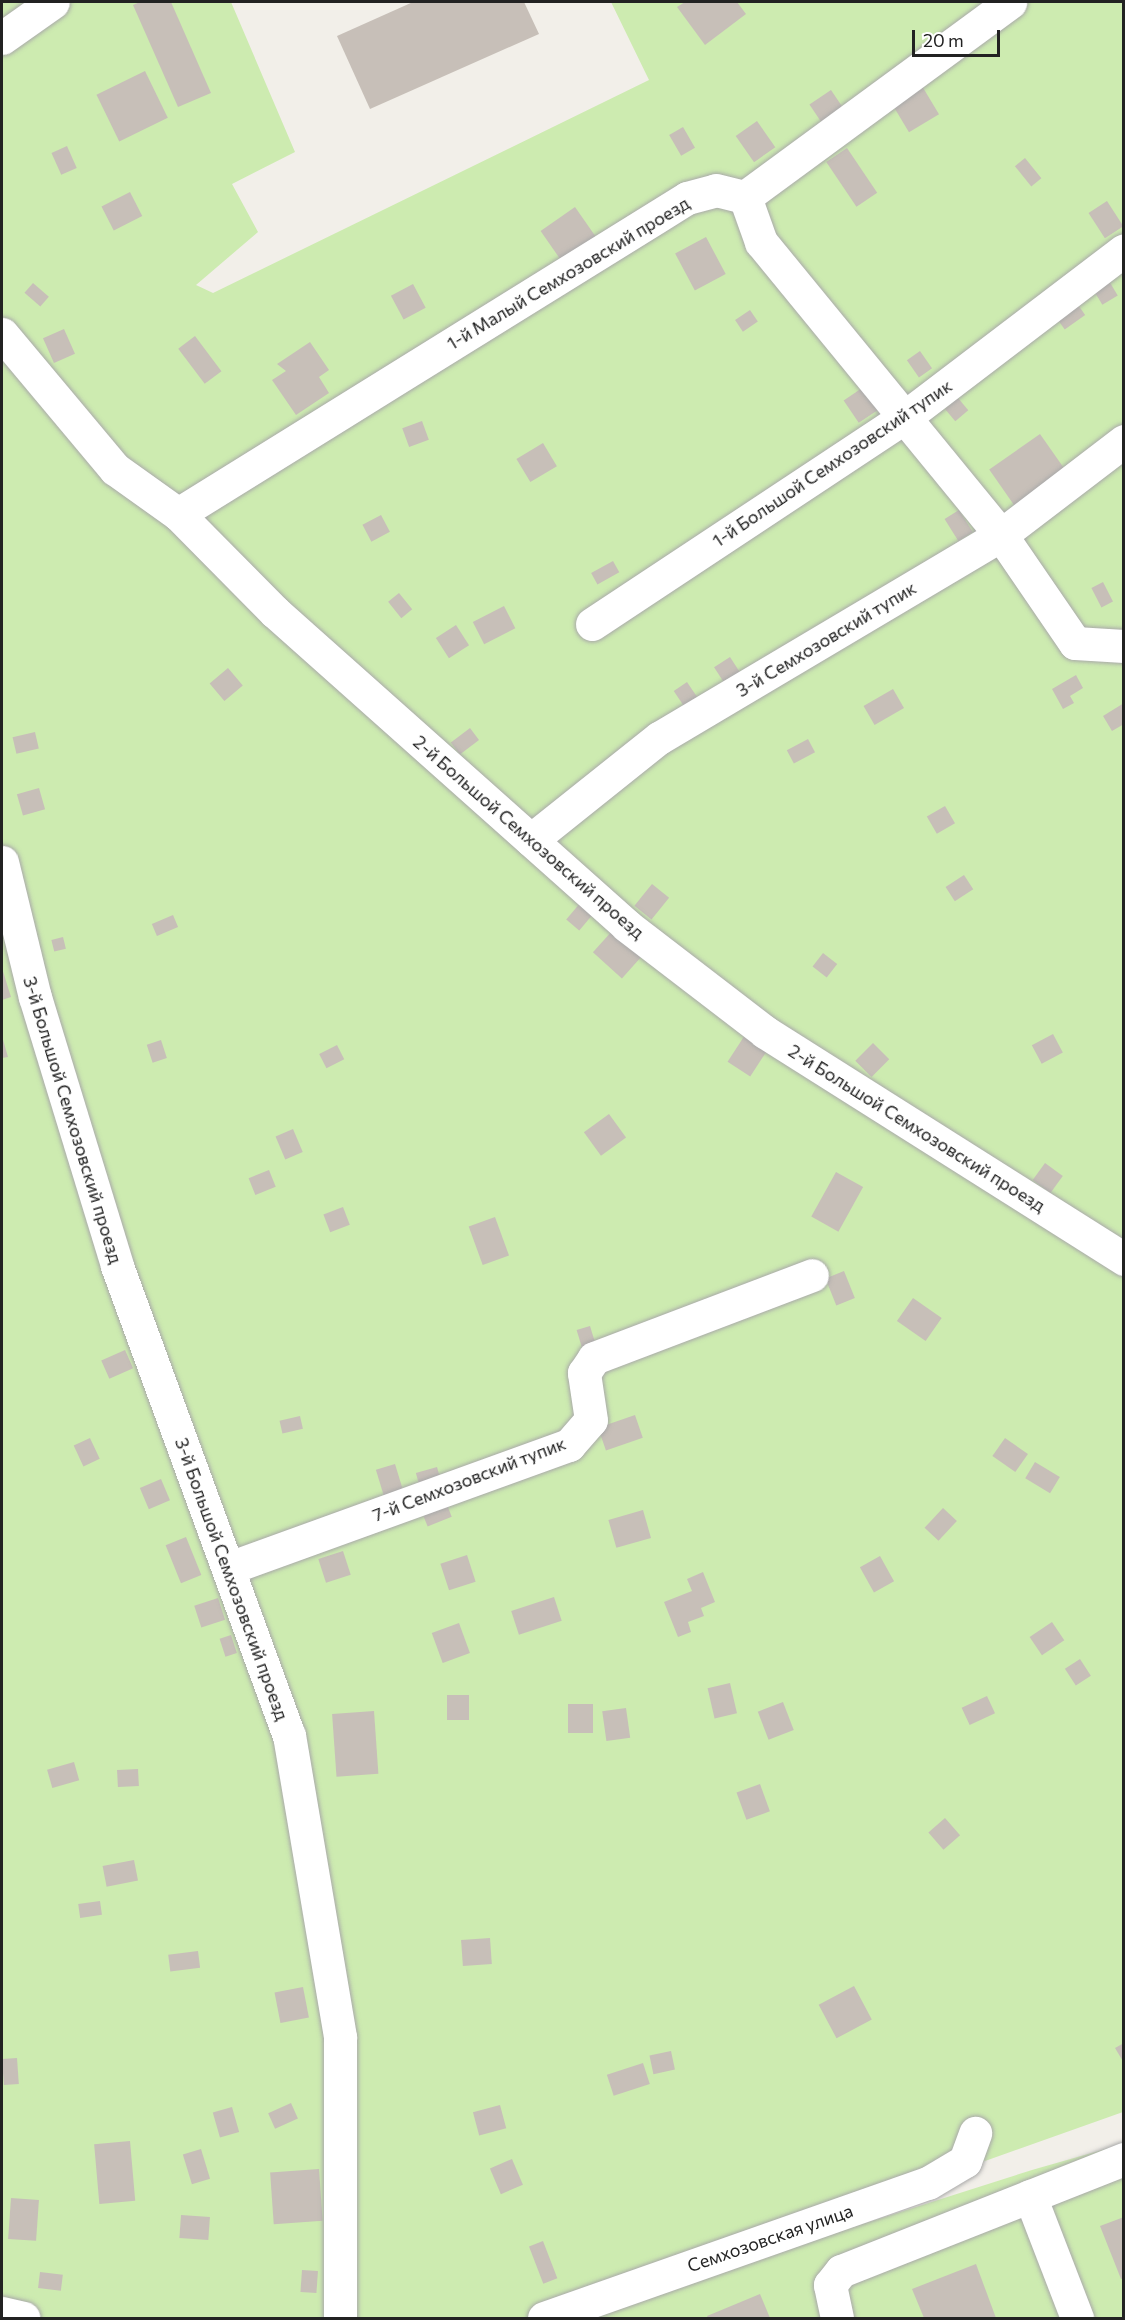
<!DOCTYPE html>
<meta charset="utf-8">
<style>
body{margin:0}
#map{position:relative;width:1125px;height:2320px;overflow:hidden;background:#f2efe9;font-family:Commissioner,sans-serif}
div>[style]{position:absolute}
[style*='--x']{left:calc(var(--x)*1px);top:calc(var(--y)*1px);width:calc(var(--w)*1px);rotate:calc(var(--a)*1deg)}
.grass>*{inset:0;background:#cdebb0}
.building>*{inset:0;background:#c7bfb8;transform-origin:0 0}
.roads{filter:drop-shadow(0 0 2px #a9a9a9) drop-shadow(0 0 2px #a9a9a9)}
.minor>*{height:33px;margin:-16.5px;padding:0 16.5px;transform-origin:16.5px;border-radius:16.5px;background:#fff}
span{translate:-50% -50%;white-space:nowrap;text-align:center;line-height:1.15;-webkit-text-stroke:5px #fff;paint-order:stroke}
.street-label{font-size:18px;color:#222}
.frame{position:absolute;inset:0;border:3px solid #222;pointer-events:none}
.scale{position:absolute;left:912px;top:30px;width:88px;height:27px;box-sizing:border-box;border:3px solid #222;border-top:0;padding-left:8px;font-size:18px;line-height:21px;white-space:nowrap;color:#222;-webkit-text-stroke:4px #fff;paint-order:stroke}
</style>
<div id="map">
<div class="grass">
<div style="clip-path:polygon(2px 2px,231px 2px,295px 152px,232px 184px,258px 232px,196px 285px,213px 293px,649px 80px,611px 2px,1123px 2px,1123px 2112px,544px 2318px,2px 2318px)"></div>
<div style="clip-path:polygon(1123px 2144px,1123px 2318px,568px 2318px,1032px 2170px)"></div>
</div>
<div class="building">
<div style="clip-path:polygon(140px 2px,171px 2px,211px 93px,178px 107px,133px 5px)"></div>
<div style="clip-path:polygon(413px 2px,524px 2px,539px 34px,370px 109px,337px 36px)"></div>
<div style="clip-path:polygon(685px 2px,737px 2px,746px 14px,705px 45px,677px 7px)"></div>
<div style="left:145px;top:71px;width:52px;height:54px;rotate:64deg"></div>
<div style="left:922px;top:86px;width:33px;height:35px;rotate:59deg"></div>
<div style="left:831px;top:90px;width:22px;height:26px;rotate:56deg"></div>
<div style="left:757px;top:121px;width:32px;height:26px;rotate:55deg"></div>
<div style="left:683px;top:127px;width:24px;height:16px;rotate:60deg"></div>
<div style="left:67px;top:146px;width:24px;height:17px;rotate:66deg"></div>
<div style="left:847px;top:148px;width:54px;height:25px;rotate:56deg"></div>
<div style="left:1025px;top:158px;width:26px;height:13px;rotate:51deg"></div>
<div style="left:130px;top:192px;width:27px;height:32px;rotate:63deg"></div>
<div style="left:1107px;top:201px;width:30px;height:22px;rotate:57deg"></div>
<div style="left:575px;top:207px;width:39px;height:42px;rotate:55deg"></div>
<div style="left:706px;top:237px;width:42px;height:35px;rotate:62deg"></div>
<div style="left:1109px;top:281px;width:17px;height:18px;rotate:59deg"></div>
<div style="left:33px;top:283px;width:21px;height:13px;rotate:41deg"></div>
<div style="left:413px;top:284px;width:27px;height:25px;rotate:62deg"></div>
<div style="left:1076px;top:302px;width:16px;height:25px;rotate:55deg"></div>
<div style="left:750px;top:310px;width:14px;height:18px;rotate:56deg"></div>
<div style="left:64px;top:329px;width:27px;height:23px;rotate:66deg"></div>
<div style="left:195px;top:336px;width:44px;height:21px;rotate:53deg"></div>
<div style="clip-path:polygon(310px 342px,329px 370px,319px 377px,329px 393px,296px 415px,272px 380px,286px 371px,277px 364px)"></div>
<div style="left:920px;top:351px;width:21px;height:16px;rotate:55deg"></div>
<div style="left:871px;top:382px;width:27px;height:33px;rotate:56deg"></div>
<div style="left:958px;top:398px;width:16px;height:17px;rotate:50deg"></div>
<div style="left:422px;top:421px;width:20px;height:21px;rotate:70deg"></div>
<div style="left:1040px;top:434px;width:45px;height:62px;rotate:55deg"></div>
<div style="left:543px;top:443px;width:27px;height:31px;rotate:59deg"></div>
<div style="left:959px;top:510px;width:26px;height:17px;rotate:58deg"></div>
<div style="left:381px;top:515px;width:19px;height:21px;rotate:62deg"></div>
<div style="left:613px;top:561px;width:13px;height:25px;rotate:61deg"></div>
<div style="left:1103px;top:582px;width:22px;height:13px;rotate:63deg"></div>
<div style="left:399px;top:593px;width:21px;height:14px;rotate:51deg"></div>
<div style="left:504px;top:606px;width:25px;height:35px;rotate:63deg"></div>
<div style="left:456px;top:625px;width:24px;height:24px;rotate:57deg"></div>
<div style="left:730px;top:657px;width:20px;height:19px;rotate:57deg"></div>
<div style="left:228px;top:668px;width:23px;height:24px;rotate:50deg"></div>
<div style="clip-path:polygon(1076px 675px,1083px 688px,1070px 696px,1074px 703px,1063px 709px,1052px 689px)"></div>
<div style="left:687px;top:682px;width:22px;height:16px;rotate:56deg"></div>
<div style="left:893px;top:689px;width:22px;height:34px;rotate:60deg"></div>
<div style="clip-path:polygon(1124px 703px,1124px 724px,1112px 731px,1103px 716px)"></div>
<div style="left:470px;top:728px;width:15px;height:24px;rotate:53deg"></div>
<div style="left:35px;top:732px;width:17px;height:23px;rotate:77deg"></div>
<div style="left:808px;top:739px;width:15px;height:24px;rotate:62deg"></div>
<div style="left:39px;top:788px;width:22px;height:23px;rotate:74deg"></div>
<div style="left:945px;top:806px;width:20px;height:21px;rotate:60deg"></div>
<div style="left:964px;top:875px;width:17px;height:22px;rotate:57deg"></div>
<div style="left:652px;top:884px;width:22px;height:28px;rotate:39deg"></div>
<div style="left:581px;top:902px;width:17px;height:23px;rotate:40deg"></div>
<div style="left:173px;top:915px;width:13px;height:23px;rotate:67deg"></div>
<div style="left:613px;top:930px;width:39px;height:30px;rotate:42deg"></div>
<div style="left:63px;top:937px;width:12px;height:12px;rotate:76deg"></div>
<div style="left:823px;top:953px;width:18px;height:17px;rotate:38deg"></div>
<div style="clip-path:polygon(2px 968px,11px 997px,2px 1000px)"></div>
<div style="left:1053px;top:1034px;width:21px;height:24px;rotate:62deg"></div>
<div style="left:745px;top:1035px;width:27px;height:32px;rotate:33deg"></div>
<div style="clip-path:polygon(2px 1036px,8px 1057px,2px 1058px)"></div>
<div style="left:161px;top:1040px;width:19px;height:15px;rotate:72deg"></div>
<div style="left:873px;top:1043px;width:23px;height:25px;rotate:45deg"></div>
<div style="left:337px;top:1045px;width:16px;height:20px;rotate:63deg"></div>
<div style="left:609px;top:1114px;width:29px;height:31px;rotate:54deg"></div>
<div style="left:293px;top:1129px;width:25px;height:19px;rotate:67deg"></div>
<div style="left:1045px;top:1163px;width:22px;height:21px;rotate:36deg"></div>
<div style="left:269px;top:1170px;width:18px;height:22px;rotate:68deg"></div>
<div style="left:836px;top:1172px;width:31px;height:51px;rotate:29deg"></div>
<div style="left:343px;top:1207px;width:19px;height:21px;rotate:69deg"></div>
<div style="left:495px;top:1217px;width:41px;height:28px;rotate:70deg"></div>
<div style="left:844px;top:1271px;width:29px;height:20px;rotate:68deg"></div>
<div style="left:913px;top:1298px;width:35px;height:28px;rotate:35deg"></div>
<div style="left:590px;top:1326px;width:21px;height:14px;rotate:73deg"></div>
<div style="left:125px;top:1350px;width:20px;height:26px;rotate:66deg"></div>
<div style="left:635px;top:1415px;width:24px;height:39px;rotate:71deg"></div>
<div style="left:300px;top:1416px;width:13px;height:21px;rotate:77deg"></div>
<div style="left:90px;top:1438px;width:23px;height:18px;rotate:65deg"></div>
<div style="left:1005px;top:1438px;width:28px;height:22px;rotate:35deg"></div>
<div style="left:1035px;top:1462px;width:29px;height:19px;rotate:31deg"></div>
<div style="left:395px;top:1464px;width:34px;height:20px;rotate:73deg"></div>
<div style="left:437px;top:1467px;width:19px;height:22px;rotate:74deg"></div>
<div style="left:161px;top:1479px;width:23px;height:23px;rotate:67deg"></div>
<div style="left:445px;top:1500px;width:18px;height:26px;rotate:68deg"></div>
<div style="left:943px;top:1508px;width:19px;height:27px;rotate:43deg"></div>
<div style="left:643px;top:1510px;width:29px;height:36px;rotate:74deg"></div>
<div style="left:186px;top:1537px;width:41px;height:22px;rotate:68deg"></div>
<div style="left:343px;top:1551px;width:25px;height:26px;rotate:72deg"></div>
<div style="left:467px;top:1555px;width:28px;height:28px;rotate:72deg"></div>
<div style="left:880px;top:1556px;width:29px;height:23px;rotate:61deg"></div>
<div style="clip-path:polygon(703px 1572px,715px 1602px,701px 1608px,704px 1616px,688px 1622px,691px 1632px,678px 1637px,664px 1602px,692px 1591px,687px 1579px)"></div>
<div style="left:554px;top:1597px;width:25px;height:45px;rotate:72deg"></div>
<div style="left:218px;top:1598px;width:23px;height:25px;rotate:72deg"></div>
<div style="left:1052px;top:1622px;width:22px;height:27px;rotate:56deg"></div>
<div style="left:459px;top:1623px;width:32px;height:29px;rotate:70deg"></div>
<div style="left:231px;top:1635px;width:19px;height:12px;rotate:72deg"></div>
<div style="left:1080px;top:1659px;width:20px;height:18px;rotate:57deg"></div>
<div style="left:730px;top:1683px;width:31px;height:23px;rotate:77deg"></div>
<div style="left:447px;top:1695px;width:22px;height:25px"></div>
<div style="left:987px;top:1696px;width:19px;height:28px;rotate:65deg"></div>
<div style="left:783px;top:1702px;width:30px;height:27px;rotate:69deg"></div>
<div style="left:568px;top:1704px;width:25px;height:29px"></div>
<div style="left:626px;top:1708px;width:30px;height:24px;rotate:82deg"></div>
<div style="left:374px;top:1711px;width:63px;height:42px;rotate:86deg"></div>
<div style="left:74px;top:1762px;width:19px;height:28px;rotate:74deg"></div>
<div style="left:138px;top:1769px;width:17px;height:21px;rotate:87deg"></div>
<div style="left:760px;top:1784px;width:29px;height:25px;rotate:70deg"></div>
<div style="left:945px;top:1818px;width:23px;height:22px;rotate:49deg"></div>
<div style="left:134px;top:1860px;width:21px;height:32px;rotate:79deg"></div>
<div style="left:100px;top:1901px;width:14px;height:22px;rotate:82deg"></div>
<div style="left:490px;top:1938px;width:26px;height:29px;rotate:86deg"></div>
<div style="left:198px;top:1951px;width:17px;height:30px;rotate:83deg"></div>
<div style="left:854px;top:1986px;width:38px;height:40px;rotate:62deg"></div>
<div style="left:303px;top:1987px;width:31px;height:29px;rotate:79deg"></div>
<div style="clip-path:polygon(1124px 2043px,1124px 2063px,1115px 2048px)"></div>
<div style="left:671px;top:2051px;width:19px;height:22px;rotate:78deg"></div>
<div style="left:17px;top:2058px;width:26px;height:15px;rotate:86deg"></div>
<div style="left:643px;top:2063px;width:22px;height:38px;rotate:72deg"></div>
<div style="left:291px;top:2103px;width:17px;height:25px;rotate:66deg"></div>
<div style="left:500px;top:2105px;width:24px;height:28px;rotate:75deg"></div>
<div style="left:232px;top:2107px;width:26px;height:20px;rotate:74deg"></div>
<div style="left:130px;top:2141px;width:60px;height:36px;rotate:85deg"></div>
<div style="left:201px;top:2149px;width:31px;height:19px;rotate:73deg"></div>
<div style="left:512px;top:2159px;width:28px;height:24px;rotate:67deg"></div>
<div style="left:319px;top:2169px;width:52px;height:49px;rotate:86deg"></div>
<div style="left:11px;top:2198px;width:28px;height:41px;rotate:4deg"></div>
<div style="left:181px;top:2215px;width:29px;height:23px;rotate:4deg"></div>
<div style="clip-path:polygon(1124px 2217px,1124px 2278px,1121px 2279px,1100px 2226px)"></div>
<div style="left:543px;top:2241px;width:40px;height:15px;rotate:69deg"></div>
<div style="clip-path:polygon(976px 2264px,996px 2318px,924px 2318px,912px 2289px)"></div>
<div style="left:302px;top:2270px;width:16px;height:22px;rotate:4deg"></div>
<div style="left:40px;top:2272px;width:23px;height:16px;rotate:7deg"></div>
<div style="clip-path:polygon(760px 2294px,770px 2318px,708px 2318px,707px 2316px)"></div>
</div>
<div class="roads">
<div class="minor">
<div style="--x:2;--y:38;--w:62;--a:-35.2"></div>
<div style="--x:745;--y:197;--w:48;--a:70.4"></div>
<div style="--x:761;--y:242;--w:379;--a:50.7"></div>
<div style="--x:1001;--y:535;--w:131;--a:55.6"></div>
<div style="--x:1075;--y:643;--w:49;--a:3.5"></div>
<div style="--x:2;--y:334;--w:176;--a:50.1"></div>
<div style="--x:115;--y:469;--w:77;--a:35.5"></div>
<div style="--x:178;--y:514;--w:138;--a:45.3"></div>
<div style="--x:275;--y:612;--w:472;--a:41.7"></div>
<div style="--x:627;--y:926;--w:174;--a:37.5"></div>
<div style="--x:765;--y:1032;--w:425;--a:32.3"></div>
<div style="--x:178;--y:514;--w:599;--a:-31.83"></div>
<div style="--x:687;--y:198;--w:30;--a:-15"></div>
<div style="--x:716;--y:190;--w:30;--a:14"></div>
<div style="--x:745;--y:197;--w:329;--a:-36.3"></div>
<div style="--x:592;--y:624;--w:375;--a:-33.5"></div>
<div style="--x:905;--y:417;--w:275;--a:-37.3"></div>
<div style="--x:531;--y:840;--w:164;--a:-38.6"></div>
<div style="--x:659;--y:738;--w:398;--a:-30.7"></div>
<div style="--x:1001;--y:535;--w:155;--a:-37.4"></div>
<div style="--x:2;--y:862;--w:139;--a:76.3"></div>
<div style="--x:35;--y:997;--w:281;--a:73"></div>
<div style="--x:117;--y:1266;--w:500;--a:69.9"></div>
<div style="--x:289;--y:1735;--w:306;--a:80.4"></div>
<div style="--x:340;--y:2037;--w:281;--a:90"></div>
<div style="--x:229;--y:1568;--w:362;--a:-19.9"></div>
<div style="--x:569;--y:1445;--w:33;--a:-49"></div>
<div style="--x:591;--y:1420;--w:48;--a:-98.5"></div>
<div style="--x:584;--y:1373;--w:18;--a:-56"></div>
<div style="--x:594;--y:1358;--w:233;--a:-20.8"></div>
<div style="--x:1030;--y:2196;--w:131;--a:68.9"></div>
<div style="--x:2;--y:2313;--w:22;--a:13"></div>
<div style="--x:544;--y:2318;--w:407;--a:-19.4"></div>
<div style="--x:928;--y:2183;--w:43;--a:-30.7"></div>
<div style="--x:965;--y:2161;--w:30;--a:-70"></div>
<div style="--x:837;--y:2318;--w:34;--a:-102"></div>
<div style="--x:830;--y:2285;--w:18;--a:-52"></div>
<div style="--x:841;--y:2271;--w:304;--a:-21.6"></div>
</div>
</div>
<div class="street-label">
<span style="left:568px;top:273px;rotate:-31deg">1-й Малый Семхозовский проезд</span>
<span style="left:832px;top:463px;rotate:-34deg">1-й Большой Семхозовский тупик</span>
<span style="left:826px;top:639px;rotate:-31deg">3-й Семхозовский тупик</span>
<span style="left:529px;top:837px;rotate:41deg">2-й Большой Семхозовский проезд</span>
<span style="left:73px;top:1120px;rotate:73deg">3-й Большой Семхозовский проезд</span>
<span style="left:917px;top:1128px;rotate:32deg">2-й Большой Семхозовский проезд</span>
<span style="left:469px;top:1479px;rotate:-21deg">7-й Семхозовский тупик</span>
<span style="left:232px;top:1579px;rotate:70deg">3-й Большой Семхозовский проезд</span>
<span style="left:770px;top:2238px;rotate:-19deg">Семхозовская улица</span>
</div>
<div class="frame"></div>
<div class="scale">20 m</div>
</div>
